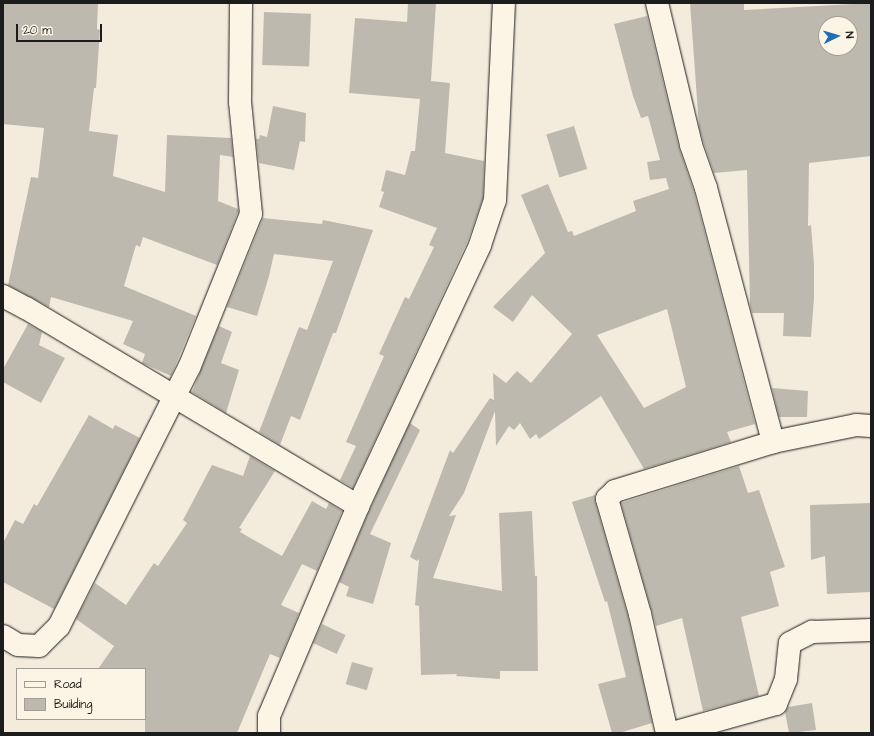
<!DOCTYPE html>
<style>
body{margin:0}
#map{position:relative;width:874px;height:736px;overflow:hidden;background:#f3ecdd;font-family:"Architects Daughter",sans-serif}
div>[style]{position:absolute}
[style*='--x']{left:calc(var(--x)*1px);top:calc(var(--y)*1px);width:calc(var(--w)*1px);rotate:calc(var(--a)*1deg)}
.building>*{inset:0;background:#beb9ae;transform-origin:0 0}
.roads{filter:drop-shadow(0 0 1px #1c1c1c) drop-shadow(0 0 1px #1c1c1c)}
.street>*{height:22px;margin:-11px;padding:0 11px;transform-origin:11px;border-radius:11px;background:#fcf5e5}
span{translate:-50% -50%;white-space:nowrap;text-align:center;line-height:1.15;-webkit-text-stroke:3.5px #fcf5e5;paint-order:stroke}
.frame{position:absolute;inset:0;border:4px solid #1c1c1c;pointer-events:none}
.legend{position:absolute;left:16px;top:668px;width:130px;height:52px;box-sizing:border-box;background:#fcf5e5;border:1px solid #a29e95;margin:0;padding:5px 7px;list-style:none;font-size:12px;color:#1c1c1c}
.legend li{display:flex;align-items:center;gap:8px;height:20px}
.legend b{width:20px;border:1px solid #a29e95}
.north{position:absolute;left:818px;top:16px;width:40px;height:40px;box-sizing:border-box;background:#fcf5e5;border:1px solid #a29e95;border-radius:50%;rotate:85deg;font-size:11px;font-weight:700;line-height:16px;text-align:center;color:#1c1c1c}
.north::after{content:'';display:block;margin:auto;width:14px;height:18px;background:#1f6fb2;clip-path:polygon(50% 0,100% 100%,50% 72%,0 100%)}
.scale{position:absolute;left:16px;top:24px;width:86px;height:18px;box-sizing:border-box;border:2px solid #1c1c1c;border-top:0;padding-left:5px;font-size:12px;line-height:14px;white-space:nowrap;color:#1c1c1c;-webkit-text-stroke:3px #fcf5e5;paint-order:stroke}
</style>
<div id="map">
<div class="building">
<div style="clip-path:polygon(3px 3px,98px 3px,97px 29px,100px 30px,96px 88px,94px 88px,89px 131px,118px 135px,113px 176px,165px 192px,167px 135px,231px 138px,233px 157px,220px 155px,218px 201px,238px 209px,238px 212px,217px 265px,143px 237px,140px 247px,136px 245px,124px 286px,196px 316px,171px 376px,142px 363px,145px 354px,123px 344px,133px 321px,51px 297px,49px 307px,8px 285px,31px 177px,38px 178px,44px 128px,3px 124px)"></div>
<div style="clip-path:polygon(408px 3px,436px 3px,431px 81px,450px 83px,445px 153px,484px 161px,483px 198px,468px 240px,353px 488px,340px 480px,356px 446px,346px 442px,384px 356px,379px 354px,405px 297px,409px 299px,434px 247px,429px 245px,437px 228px,379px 207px,384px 192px,381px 191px,386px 170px,405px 175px,411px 151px,415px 151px,420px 99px,349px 93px,355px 18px,407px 22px)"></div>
<div style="clip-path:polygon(evenodd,690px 3px,744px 3px,744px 10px,871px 3px,871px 156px,809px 163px,808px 226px,811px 225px,814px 264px,814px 298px,811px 337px,783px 336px,784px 313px,752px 313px,750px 305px,747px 170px,714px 173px,703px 141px,699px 127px,690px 3px,826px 24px,850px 24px,850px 48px,826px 48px,826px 24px)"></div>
<div style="left:264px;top:12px;width:47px;height:53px;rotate:2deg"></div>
<div style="clip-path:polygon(evenodd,647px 16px,679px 148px,694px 192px,755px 424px,727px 432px,731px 442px,644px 469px,601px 396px,539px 439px,536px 434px,530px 439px,520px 423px,514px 430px,509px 426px,496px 446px,495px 411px,464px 493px,449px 516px,456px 515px,433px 578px,502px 591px,499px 513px,532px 511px,535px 576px,537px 576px,538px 671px,500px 671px,500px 679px,456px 676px,457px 674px,421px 675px,419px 606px,415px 605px,419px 559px,417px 561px,410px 557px,450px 450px,453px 453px,490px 398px,494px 400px,493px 373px,506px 383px,517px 371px,531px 383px,572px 334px,532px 295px,513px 322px,493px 307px,545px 253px,521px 195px,548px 184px,568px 232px,572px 231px,574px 236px,636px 211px,633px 201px,669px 189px,666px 178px,650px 180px,647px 162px,660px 160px,648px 116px,641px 118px,633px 96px,614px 24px,647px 16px,667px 309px,686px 387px,644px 408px,597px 335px,667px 309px)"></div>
<div style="clip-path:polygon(273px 106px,306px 113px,305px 142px,300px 141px,294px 170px,259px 163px,256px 139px,259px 139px,260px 135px,267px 137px)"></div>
<div style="left:574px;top:126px;width:45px;height:29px;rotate:73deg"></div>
<div style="clip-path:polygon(263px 218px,322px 224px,323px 220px,373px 230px,336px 333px,333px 333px,300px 420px,291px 416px,280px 445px,259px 432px,299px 327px,307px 330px,333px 261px,274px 254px,269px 276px,257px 316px,227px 307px)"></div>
<div style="clip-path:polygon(28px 324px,42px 332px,39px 345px,65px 358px,41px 403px,3px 382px,3px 369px)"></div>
<div style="clip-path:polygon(219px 326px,232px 332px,221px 363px,239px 370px,226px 413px,192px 392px)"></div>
<div style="clip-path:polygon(772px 388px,808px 391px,807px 417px,779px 417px)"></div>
<div style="clip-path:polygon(89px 415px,113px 429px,115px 425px,140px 438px,54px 609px,3px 582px,3px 543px,15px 520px,23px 524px,34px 504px,37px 506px)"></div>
<div style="clip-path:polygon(410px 423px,420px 430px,370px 534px,391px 543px,373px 604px,346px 596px,349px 587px,339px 582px,369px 511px)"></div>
<div style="clip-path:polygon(250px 456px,275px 471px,239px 528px,242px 529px,240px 532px,282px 556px,312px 501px,326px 509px,329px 503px,342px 511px,317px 571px,302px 564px,281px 605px,299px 613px,280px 658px,270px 654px,237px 733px,145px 733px,145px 669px,98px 669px,114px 646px,76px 619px,95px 583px,126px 605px,154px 563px,158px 566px,187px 523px,183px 520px,212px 465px,243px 476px)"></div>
<div style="clip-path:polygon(739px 466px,748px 493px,759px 490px,785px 567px,770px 572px,779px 606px,741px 617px,759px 696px,703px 711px,682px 618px,656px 626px,621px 503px)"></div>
<div style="clip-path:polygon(595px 495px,595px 502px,628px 617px,652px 723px,619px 733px,612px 733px,598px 684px,626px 677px,607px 601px,605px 602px,572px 502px)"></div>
<div style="clip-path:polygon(871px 503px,871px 592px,827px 594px,825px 556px,811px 560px,810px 505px)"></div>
<div style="left:322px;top:624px;width:26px;height:21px;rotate:25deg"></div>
<div style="left:352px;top:662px;width:22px;height:23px;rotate:16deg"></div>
<div style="clip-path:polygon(812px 703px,816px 730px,789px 733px,785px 712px,788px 707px)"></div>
</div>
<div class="roads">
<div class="street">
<div style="--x:657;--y:3;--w:146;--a:76.5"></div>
<div style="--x:691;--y:145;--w:46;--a:70.8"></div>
<div style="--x:706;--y:188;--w:263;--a:75.2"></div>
<div style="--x:3;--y:296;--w:26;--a:28"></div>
<div style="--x:26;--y:308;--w:387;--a:30.8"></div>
<div style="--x:3;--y:636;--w:17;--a:31"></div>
<div style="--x:18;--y:645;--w:21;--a:3"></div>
<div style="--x:39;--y:646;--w:28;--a:-45"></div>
<div style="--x:59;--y:626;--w:289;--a:-63.3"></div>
<div style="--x:189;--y:368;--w:166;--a:-68.1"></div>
<div style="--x:251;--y:214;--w:113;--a:-95.6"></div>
<div style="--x:240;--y:102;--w:99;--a:-89.4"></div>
<div style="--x:269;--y:733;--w:17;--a:-90"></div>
<div style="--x:269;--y:716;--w:228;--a:-67"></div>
<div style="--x:358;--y:506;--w:288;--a:-64.9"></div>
<div style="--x:480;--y:245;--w:47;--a:-71.6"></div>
<div style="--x:495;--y:200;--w:197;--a:-87.4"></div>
<div style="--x:667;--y:733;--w:122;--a:-102.8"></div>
<div style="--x:640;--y:614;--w:120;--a:-106"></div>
<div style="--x:607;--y:499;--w:11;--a:-45"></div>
<div style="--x:615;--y:491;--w:165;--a:-17.2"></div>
<div style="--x:773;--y:442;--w:85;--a:-11.6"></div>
<div style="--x:856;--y:425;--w:15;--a:4"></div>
<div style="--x:672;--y:733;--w:108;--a:-15.6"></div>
<div style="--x:776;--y:704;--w:27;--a:-68"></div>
<div style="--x:786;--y:679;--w:36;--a:-84"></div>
<div style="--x:790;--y:643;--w:25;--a:-27"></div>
<div style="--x:812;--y:632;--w:59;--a:-1.9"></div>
</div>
</div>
<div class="frame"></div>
<ul class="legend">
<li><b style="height:5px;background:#fcf5e5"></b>Road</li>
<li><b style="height:11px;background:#beb9ae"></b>Building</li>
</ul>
<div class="north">N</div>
<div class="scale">20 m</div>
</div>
